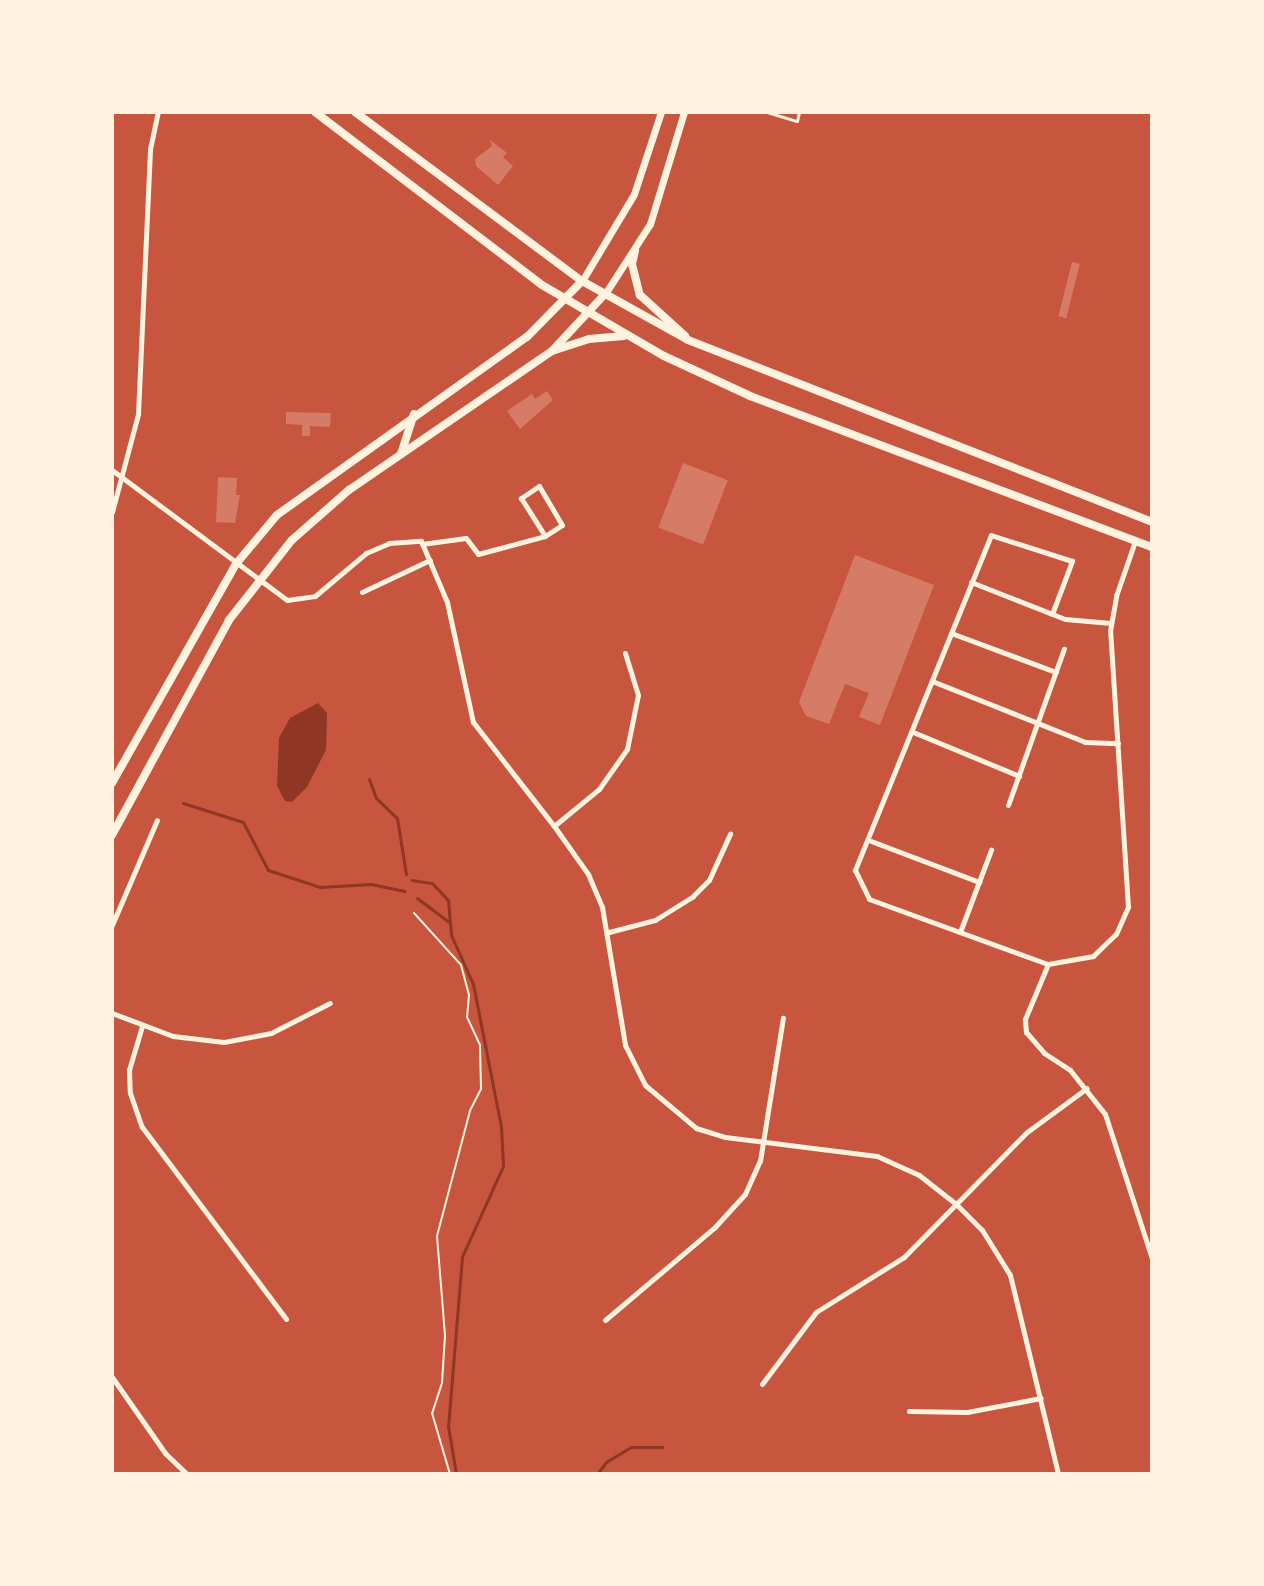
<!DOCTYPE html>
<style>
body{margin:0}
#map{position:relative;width:1264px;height:1586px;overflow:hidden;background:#c8553d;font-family:Roboto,sans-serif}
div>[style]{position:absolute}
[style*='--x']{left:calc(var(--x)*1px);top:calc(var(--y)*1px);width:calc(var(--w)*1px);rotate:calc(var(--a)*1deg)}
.water>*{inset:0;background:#8f3625}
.stream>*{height:3px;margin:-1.5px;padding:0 1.5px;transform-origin:1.5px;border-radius:1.5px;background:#8f3625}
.building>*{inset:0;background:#d67c66;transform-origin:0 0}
.path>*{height:2px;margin:-1px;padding:0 1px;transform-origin:1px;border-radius:1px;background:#fff3e0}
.service>*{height:3px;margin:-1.5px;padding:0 1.5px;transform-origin:1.5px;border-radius:1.5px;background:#fff3e0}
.minor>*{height:5px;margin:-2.5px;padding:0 2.5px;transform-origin:2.5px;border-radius:2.5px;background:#fff3e0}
.tertiary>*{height:7px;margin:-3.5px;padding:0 3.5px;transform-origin:3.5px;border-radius:3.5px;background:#fff3e0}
.primary>*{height:8px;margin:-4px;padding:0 4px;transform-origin:4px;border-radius:4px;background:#fff3e0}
span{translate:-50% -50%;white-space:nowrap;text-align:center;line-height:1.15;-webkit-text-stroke:8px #fff3e0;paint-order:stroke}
.frame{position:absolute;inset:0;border:114px solid #fff3e0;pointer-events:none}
</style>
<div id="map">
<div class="water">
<div style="clip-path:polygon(318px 703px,327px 713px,326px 750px,307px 787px,292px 802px,285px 801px,277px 786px,279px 738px,290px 718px)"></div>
</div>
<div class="stream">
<div style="--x:369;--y:779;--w:20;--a:70"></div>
<div style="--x:376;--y:798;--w:29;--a:44"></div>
<div style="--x:397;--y:818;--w:57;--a:80.9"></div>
<div style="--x:183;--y:803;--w:63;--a:17.6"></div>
<div style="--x:243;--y:822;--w:54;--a:62.5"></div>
<div style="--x:268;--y:870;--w:55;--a:18.1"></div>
<div style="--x:320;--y:887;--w:51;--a:-3.4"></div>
<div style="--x:371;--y:884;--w:34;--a:12"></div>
<div style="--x:412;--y:880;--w:20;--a:9"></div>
<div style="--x:432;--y:883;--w:23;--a:47"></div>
<div style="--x:448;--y:900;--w:35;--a:85"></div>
<div style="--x:451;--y:935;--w:54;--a:65.8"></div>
<div style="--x:473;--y:984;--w:146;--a:78.9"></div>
<div style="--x:501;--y:1127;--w:39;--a:87"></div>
<div style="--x:503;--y:1166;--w:100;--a:114.3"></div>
<div style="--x:462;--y:1257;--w:170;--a:94.7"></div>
<div style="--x:448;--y:1426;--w:49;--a:80.5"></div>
<div style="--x:417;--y:898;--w:40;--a:37"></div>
<div style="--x:597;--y:1474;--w:15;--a:-53"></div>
<div style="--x:606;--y:1462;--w:29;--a:-31"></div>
<div style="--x:631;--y:1447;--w:31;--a:0"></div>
</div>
<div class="building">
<div style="clip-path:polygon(490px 140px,507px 153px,503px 157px,513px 166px,498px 185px,476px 166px,475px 159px,492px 146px)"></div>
<div style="left:1072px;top:262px;width:8px;height:56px;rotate:14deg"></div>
<div style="clip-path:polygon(547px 391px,553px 400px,520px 429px,507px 411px,532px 394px,535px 399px)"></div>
<div style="clip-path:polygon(286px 412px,331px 413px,330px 427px,310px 426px,310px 436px,302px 436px,302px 425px,286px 424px)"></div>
<div style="left:683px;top:463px;width:48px;height:69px;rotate:21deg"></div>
<div style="clip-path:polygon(218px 477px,237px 478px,236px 495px,240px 495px,235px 523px,216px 522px)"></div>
<div style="clip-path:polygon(855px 555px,934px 585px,880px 725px,859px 717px,869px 693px,845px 684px,829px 724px,806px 716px,799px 702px)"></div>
</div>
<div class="path">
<div style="--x:414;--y:913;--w:70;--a:47.9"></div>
<div style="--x:461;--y:965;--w:31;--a:75"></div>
<div style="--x:469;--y:995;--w:22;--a:95"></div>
<div style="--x:467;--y:1017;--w:31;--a:65"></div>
<div style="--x:480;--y:1045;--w:44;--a:88.7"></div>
<div style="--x:481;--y:1089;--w:25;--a:117"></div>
<div style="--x:470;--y:1111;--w:129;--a:104.8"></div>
<div style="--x:437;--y:1236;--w:100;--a:85.4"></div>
<div style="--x:445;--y:1336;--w:47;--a:93.7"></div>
<div style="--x:442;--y:1383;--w:32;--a:108"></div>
<div style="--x:432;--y:1413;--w:64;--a:73.6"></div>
</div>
<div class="service">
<div style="--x:767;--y:112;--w:31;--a:17"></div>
<div style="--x:797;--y:121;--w:9;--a:-77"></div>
</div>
<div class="minor">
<div style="--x:112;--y:470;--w:218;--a:36.6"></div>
<div style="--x:287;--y:600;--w:28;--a:-8"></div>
<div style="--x:315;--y:596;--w:67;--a:-40.1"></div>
<div style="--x:366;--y:553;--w:25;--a:-23"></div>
<div style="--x:389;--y:543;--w:32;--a:-4"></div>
<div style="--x:421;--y:541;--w:66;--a:66.9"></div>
<div style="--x:447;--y:602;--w:123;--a:77.8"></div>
<div style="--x:473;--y:722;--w:132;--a:52.1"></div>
<div style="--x:554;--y:826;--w:59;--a:54.7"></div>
<div style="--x:588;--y:874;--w:36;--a:67"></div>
<div style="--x:602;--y:907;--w:140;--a:80.5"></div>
<div style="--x:625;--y:1045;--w:45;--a:63.4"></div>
<div style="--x:645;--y:1085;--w:67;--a:40.1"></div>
<div style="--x:696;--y:1128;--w:30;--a:17"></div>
<div style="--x:725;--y:1137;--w:153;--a:7.1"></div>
<div style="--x:877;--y:1156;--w:46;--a:24.3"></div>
<div style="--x:919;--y:1175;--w:47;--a:38.1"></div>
<div style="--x:956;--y:1204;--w:37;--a:45"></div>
<div style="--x:982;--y:1230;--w:53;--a:58.1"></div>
<div style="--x:1010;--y:1275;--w:205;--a:76.4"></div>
<div style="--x:112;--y:512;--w:101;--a:-75.1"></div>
<div style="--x:138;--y:414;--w:265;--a:-87.4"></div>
<div style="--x:150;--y:149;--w:38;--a:-78"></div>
<div style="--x:422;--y:544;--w:44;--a:-7.8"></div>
<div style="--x:466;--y:538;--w:20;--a:53"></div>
<div style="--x:478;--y:554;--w:69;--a:-15"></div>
<div style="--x:545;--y:536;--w:20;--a:-33"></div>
<div style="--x:562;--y:525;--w:45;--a:-120.5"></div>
<div style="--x:539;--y:486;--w:22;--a:146"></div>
<div style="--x:521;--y:498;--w:45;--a:57.7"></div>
<div style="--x:971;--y:582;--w:101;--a:21.5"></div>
<div style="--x:1065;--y:619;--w:46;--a:5"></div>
<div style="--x:362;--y:592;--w:75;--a:-25.2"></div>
<div style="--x:1052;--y:614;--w:57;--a:-69.3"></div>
<div style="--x:1072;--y:561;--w:85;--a:-162.2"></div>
<div style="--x:991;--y:535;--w:362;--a:112.1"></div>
<div style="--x:855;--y:870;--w:32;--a:64"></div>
<div style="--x:869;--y:899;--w:190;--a:20"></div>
<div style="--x:1048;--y:964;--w:46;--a:-10.1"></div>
<div style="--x:1093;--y:956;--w:32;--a:-44"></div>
<div style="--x:1116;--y:934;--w:30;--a:-66"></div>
<div style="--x:1128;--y:907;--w:277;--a:-93.7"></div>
<div style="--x:1110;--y:631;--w:36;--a:-80"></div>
<div style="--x:1116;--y:596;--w:58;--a:-70.9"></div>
<div style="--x:951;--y:633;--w:112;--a:20.4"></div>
<div style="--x:932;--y:681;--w:165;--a:21.7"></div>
<div style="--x:1085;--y:742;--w:33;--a:2"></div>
<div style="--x:913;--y:732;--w:115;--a:22.5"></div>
<div style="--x:1008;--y:805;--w:166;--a:-70.3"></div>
<div style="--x:554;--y:826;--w:58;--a:-39.4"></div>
<div style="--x:599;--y:789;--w:49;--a:-55"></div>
<div style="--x:627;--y:749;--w:55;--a:-78.5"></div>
<div style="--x:638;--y:695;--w:44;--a:-107.2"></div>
<div style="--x:871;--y:841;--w:116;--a:20.8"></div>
<div style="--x:112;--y:925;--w:114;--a:-66.8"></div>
<div style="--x:609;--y:932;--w:48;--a:-14.6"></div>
<div style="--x:655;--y:920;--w:44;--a:-31.9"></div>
<div style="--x:692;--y:897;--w:24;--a:-45"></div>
<div style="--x:709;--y:880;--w:51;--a:-65.5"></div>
<div style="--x:960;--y:932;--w:88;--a:-69.3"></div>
<div style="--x:1048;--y:964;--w:60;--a:112.7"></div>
<div style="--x:1025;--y:1019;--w:13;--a:86"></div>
<div style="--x:1026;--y:1032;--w:28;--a:49"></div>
<div style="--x:1044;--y:1053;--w:31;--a:33"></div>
<div style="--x:1070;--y:1070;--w:56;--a:51.5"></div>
<div style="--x:1105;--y:1114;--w:152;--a:72"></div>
<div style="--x:112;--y:1013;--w:65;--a:20.7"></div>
<div style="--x:173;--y:1036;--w:51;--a:6.7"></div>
<div style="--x:224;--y:1042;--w:48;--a:-10.8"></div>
<div style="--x:271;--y:1033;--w:66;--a:-27"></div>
<div style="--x:142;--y:1026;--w:46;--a:106.5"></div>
<div style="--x:129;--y:1070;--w:23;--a:88"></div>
<div style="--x:130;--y:1093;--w:36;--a:71"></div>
<div style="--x:142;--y:1127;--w:240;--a:53.1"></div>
<div style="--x:605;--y:1320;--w:143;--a:-40.2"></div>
<div style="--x:714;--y:1228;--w:46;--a:-47.6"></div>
<div style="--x:745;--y:1194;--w:36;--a:-66"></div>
<div style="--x:760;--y:1161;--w:145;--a:-80.9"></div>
<div style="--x:112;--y:1377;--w:93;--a:55.1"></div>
<div style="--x:165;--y:1453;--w:30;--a:44"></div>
<div style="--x:762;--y:1384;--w:90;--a:-53.1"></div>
<div style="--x:816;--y:1312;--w:104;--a:-32"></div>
<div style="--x:904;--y:1257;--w:175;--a:-45.5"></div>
<div style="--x:1027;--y:1132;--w:74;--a:-36.3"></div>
<div style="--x:909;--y:1411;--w:58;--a:1"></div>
<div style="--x:967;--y:1412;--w:75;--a:-10.7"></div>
</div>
<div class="tertiary">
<div style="--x:582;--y:281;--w:101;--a:-59.1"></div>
<div style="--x:634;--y:194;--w:86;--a:-71.8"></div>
<div style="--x:605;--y:294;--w:83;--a:-57.3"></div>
<div style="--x:650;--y:224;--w:117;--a:-73.1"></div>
</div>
<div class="primary">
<div style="--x:315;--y:112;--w:285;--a:37.3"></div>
<div style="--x:542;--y:285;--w:141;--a:30.2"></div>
<div style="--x:664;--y:356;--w:95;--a:24.9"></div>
<div style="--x:750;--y:396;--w:429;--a:20.6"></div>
<div style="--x:355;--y:112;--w:283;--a:36.7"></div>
<div style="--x:582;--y:281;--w:121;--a:29.1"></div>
<div style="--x:688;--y:340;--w:498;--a:21.4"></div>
<div style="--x:635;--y:251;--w:13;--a:103"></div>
<div style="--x:632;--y:264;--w:32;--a:76"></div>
<div style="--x:640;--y:295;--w:61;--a:42.3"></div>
<div style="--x:552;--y:351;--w:39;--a:-18"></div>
<div style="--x:589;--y:339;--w:35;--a:-5"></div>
<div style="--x:401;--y:454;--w:42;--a:-72"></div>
<div style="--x:112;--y:783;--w:252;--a:-60.5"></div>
<div style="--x:236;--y:564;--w:64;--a:-50.1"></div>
<div style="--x:277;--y:515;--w:307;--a:-35.5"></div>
<div style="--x:527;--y:337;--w:78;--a:-45.5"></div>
<div style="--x:112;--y:835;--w:245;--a:-61.4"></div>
<div style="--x:229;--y:620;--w:102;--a:-51.8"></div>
<div style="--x:292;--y:540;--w:76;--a:-41.3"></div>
<div style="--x:349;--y:490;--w:246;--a:-34.4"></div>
<div style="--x:552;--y:351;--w:78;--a:-47.1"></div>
</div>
<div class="frame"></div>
</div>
